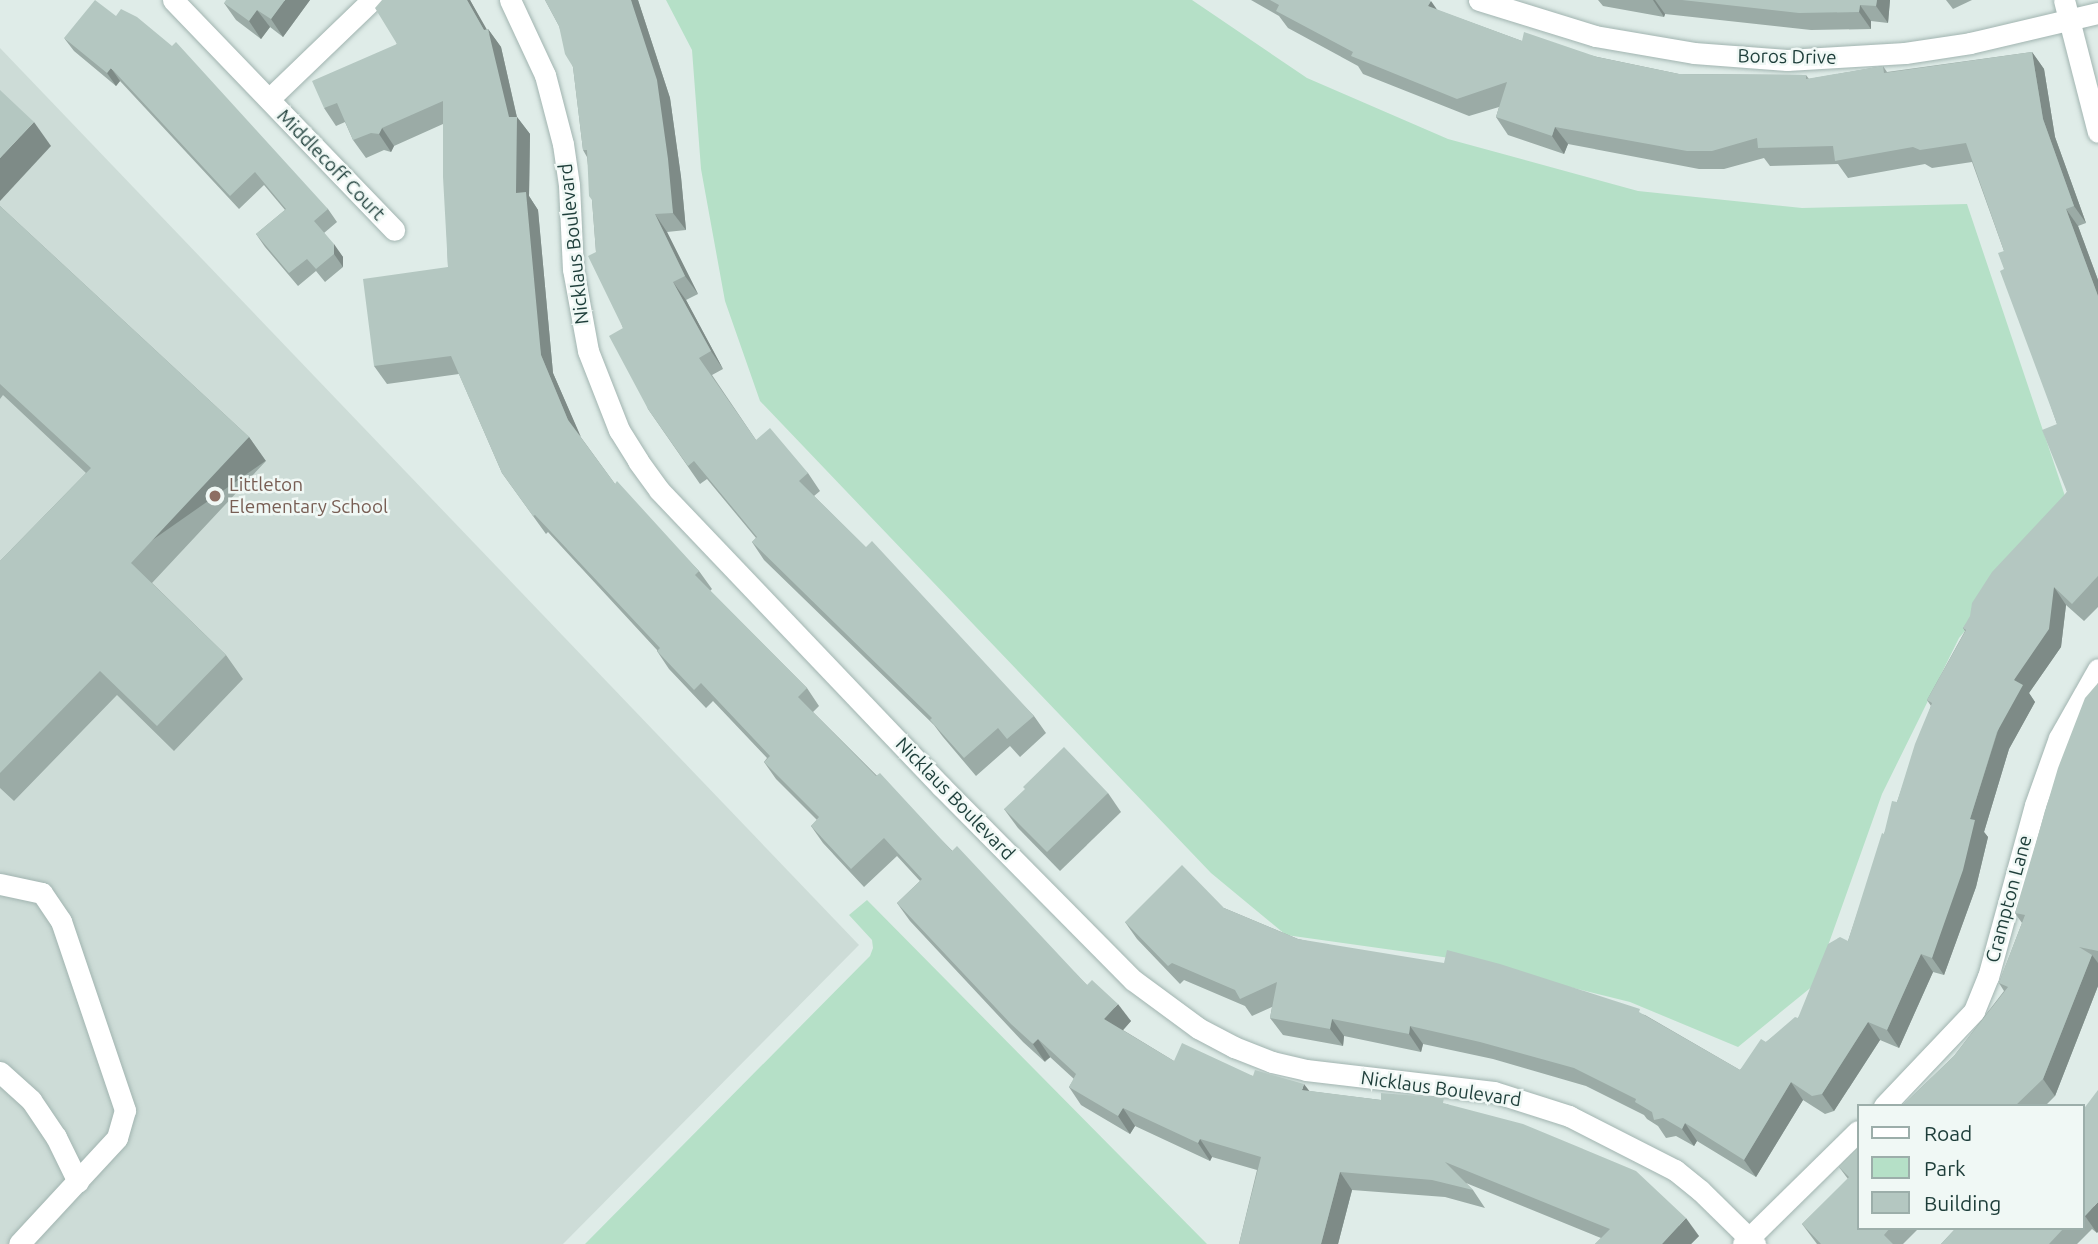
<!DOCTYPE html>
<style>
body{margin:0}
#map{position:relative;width:2098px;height:1244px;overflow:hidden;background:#dfece8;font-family:Ubuntu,sans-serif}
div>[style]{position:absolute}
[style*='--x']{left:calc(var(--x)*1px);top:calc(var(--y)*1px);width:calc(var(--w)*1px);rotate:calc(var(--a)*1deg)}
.built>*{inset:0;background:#cddcd7}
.green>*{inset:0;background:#b5e0c7}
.roads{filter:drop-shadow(0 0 2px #a1b4b0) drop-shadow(0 0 2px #a1b4b0)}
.minor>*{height:21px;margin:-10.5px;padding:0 10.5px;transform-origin:10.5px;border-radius:10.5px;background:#fff}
.wall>*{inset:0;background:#9baba6}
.shaded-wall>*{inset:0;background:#7e8b87;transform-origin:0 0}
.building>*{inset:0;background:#b4c7c1}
.dots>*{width:19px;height:19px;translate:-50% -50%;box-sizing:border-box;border:4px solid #f0f8f5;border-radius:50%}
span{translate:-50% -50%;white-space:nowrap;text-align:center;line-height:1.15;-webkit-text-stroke:5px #f0f8f5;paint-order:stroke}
.street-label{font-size:19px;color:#1e3e3a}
.education-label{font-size:19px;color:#785e54}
.left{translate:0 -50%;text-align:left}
.legend{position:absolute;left:1857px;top:1104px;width:228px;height:126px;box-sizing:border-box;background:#f0f8f5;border:2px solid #9caeaa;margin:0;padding:9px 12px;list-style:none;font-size:21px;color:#1e3e3a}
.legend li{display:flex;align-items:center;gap:14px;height:35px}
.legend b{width:35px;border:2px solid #9caeaa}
</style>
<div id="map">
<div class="built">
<div style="clip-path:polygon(0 48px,859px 945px,563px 1244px,0 1244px)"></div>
</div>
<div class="green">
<div style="clip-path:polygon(666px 0,1192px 0,1307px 78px,1448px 139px,1638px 191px,1802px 208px,1967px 204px,2069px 508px,1959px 638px,1882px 794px,1814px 985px,1738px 1047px,1630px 1002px,1457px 959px,1286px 935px,1211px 873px,760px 401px,725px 301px,701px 169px,692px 50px)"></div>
<div style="clip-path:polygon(867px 900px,1207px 1244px,585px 1244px,870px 956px,873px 948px,872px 940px,849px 915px)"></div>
</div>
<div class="roads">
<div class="minor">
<div style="--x:173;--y:0;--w:319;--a:46.1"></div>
<div style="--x:510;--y:0;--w:83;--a:65"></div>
<div style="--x:545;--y:75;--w:71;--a:75.4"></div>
<div style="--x:563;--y:144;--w:41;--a:81.7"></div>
<div style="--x:569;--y:185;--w:84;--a:87.3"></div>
<div style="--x:573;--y:269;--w:83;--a:79.6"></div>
<div style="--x:588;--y:351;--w:85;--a:68.6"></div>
<div style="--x:619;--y:430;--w:36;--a:58"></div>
<div style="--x:638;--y:461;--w:36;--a:54"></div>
<div style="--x:659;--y:490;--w:409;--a:46.4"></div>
<div style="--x:941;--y:786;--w:273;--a:45.3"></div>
<div style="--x:1133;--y:980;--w:81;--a:36.4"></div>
<div style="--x:1198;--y:1028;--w:41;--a:27.8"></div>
<div style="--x:1234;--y:1047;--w:41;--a:21.5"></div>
<div style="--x:1272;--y:1062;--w:35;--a:13"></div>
<div style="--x:1306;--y:1070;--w:189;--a:6.7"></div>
<div style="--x:1494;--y:1092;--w:79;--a:17.7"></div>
<div style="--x:1569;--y:1116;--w:119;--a:27"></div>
<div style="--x:1675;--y:1170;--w:33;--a:39"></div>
<div style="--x:1701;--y:1191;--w:76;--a:44.5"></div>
<div style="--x:1479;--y:0;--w:121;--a:17.2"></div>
<div style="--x:1595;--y:36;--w:100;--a:9.7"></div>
<div style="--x:1694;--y:53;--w:93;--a:4.3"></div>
<div style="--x:1787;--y:60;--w:118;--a:-3.4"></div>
<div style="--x:1905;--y:53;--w:66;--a:-8.7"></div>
<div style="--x:1970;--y:43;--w:131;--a:-13.2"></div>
<div style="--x:2064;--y:0;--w:136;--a:75.6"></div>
<div style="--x:269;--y:99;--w:143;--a:-43.9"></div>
<div style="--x:0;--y:884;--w:43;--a:12.1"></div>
<div style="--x:42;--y:893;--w:34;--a:56"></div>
<div style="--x:61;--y:921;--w:200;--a:71.3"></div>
<div style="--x:125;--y:1110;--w:29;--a:106"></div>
<div style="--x:117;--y:1138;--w:144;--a:132.8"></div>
<div style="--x:0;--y:1072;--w:42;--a:42.1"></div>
<div style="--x:31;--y:1100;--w:45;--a:56"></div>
<div style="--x:56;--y:1137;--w:50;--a:63.9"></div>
<div style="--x:1884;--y:1106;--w:131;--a:-46.5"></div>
<div style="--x:1974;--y:1011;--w:37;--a:-68"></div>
<div style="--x:1988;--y:977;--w:178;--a:-74.7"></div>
<div style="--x:2035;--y:805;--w:71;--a:-70.3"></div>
<div style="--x:2059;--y:738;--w:79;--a:-60.5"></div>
<div style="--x:1743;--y:1244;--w:161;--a:-44.5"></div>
</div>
</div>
<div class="wall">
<div style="clip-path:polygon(310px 0,283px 37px,270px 27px,261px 39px,236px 20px,224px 3px)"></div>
<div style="clip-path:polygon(382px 0,470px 0,486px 30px,488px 29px,501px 47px,517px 117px,530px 134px,529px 196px,538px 210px,553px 373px,580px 436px,615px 484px,699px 571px,712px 589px,710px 591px,807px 688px,819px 706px,813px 712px,1087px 985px,1131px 1021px,1123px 1030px,1174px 1061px,1253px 1076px,1309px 1091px,1381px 1100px,1447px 1104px,1699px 1236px,1691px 1244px,1595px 1244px,1601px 1238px,1466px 1183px,1473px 1190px,1485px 1208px,1445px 1197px,1352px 1190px,1338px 1244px,1239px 1244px,1257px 1170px,1212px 1157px,1210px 1161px,1135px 1126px,1130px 1134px,1081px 1105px,1069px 1087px,1074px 1079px,1050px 1057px,1045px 1062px,1023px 1042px,910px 921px,897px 903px,920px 881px,897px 856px,864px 887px,823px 843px,811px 826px,817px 820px,776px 779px,764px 762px,767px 758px,713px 701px,706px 708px,669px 669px,657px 651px,657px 650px,548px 532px,546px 534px,502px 473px,459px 374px,387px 384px,374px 366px,448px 267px,443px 124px,394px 146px,391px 152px,384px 150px,366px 158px,353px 140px,345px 122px,336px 126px,324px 108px,397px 44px)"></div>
<div style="clip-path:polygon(545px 0,638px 0,670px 98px,681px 177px,686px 230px,667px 232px,698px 294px,686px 300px,723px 369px,712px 375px,756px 440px,808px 473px,820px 491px,814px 496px,1034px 716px,1046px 733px,1020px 757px,1010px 746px,976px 776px,943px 737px,934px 725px,764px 560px,752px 542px,756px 538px,707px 479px,700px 484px,648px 409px,623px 328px,596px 252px,592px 200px,587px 157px,583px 150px,573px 67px,559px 26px)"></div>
<div style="clip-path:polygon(1251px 0,1429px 0,1437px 10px,1522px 41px,1679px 74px,1806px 75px,1809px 79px,1883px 66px,1887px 72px,2032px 52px,2044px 69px,2055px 137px,2086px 223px,2078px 226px,2098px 280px,2098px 607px,2084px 621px,2066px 605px,2061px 647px,2029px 693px,2035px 702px,2009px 749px,1984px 832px,1988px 837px,1976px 887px,1944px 975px,1933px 972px,1899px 1048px,1880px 1040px,1834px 1111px,1825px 1114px,1803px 1100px,1756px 1177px,1697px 1141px,1694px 1146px,1676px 1136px,1666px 1138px,1658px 1126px,1647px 1119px,1644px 1115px,1586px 1086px,1493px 1059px,1423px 1044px,1421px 1052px,1344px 1036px,1343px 1046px,1283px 1035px,1270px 1018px,1272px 1007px,1252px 1016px,1245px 1006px,1184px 980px,1180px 984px,1137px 939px,1125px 922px,1224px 908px,1298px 939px,1645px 1015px,1740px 1070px,1766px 1042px,1798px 1018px,1848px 941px,1884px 834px,1897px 802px,1931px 706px,1927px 700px,1965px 631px,1963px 628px,2067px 492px,2057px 424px,2004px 269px,2004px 251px,1972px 162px,1932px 168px,1925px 164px,1848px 178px,1838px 164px,1770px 166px,1764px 158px,1724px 169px,1699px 169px,1568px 144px,1564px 154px,1508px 135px,1496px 117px,1499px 107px,1469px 116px,1363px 74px,1358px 66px,1288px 28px,1279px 16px)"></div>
<div style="clip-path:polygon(1598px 0,1890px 0,1888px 23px,1871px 21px,1871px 29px,1811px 30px,1665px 14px,1664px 17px,1603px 6px)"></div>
<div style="clip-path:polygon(1946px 0,1972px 0,1953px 9px)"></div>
<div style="clip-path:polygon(64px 38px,328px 209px,337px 222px,324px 233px,343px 257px,343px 267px,325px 282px,316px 271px,298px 286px,265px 247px,256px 234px,285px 210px,264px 185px,239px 209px,120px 81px,116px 86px,74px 51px)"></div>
<div style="clip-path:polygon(0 206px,249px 437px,266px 461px,152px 583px,226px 655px,243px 679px,174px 751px,117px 695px,14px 801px,0 788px,0 561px,86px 473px,3px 395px,0 399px)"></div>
<div style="clip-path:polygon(2098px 683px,2098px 986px,2055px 1096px,2045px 1106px,1902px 1106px,1954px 1056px,2004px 991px,1999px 983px,2022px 923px,2015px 913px)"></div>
<div style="clip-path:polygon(1108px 793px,1121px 812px,1060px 871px,1018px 828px,1004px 809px)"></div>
<div style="clip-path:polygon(2082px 1111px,2097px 1233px,2092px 1229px,2077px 1244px,1941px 1244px,1956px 1228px,2082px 1228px)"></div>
<div style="clip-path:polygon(1858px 1148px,1858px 1228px,1919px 1228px,1903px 1244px,1817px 1244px,1802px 1224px,1848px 1179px,1839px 1167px)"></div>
</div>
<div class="shaded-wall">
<div style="clip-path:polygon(285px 0,310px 0,283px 37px,271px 19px)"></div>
<div style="clip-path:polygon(467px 0,470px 0,490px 35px,488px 29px,501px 47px,517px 118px,517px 117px,530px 134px,529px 196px,538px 210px,553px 373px,581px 437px,568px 420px,541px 355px,516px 193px,484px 30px)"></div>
<div style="clip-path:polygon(631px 0,638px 0,670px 98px,681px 177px,686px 230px,673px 213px)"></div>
<div style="clip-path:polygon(1653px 0,1655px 0,1665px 14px,1664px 17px)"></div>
<div style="clip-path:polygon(1877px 0,1890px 0,1888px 23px,1876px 6px)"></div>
<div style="clip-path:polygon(1431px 1px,1443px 18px,1428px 6px)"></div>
<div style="clip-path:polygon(1860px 5px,1871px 21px,1871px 29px,1859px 12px)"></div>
<div style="clip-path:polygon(257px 10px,270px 27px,261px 39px,249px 21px)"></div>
<div style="clip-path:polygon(2032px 52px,2044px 69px,2055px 137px,2086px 223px,2074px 206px,2043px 119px)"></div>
<div style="clip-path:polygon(111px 68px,120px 81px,116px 86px,107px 73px)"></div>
<div style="clip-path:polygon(34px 122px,51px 146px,0 201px,0 158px)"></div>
<div style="clip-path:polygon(1555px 127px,1568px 144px,1564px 154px,1552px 136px)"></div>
<div style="clip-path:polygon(382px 128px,394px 146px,391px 152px,379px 134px)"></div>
<div style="clip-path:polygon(2066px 209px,2078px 226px,2098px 280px,2098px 296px)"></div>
<div style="clip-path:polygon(655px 214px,667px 232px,698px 294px,685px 276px)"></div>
<div style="clip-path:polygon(334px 244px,343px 257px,343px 267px,334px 254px)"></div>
<div style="clip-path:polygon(673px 282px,686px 300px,723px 369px,711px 351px)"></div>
<div style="left:249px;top:437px;width:29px;height:173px;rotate:55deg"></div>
<div style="clip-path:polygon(2054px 587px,2066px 605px,2061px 647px,2029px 693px,2035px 702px,2009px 749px,1984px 832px,1988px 837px,1976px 887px,1944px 975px,1932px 958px,1970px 819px,2014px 680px)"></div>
<div style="clip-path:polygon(1921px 954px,1933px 972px,1899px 1048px,1887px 1030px)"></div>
<div style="clip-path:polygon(2092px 955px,2098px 963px,2098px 986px,2055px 1096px,2043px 1079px)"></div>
<div style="clip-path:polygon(1118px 1004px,1131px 1021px,1117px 1037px,1104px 1019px)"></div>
<div style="clip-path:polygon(1332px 1019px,1344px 1036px,1343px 1046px,1330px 1029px)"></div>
<div style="clip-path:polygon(1868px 1022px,1880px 1040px,1834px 1111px,1822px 1094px)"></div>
<div style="clip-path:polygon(1410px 1026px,1423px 1044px,1421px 1052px,1409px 1034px)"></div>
<div style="left:1038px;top:1039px;width:22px;height:7px;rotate:56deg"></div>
<div style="clip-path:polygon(1791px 1082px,1803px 1100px,1756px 1177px,1744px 1160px)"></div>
<div style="clip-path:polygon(1304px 1084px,1317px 1101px,1302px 1090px)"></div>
<div style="clip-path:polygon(1123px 1108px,1135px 1126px,1130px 1134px,1118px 1116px)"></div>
<div style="clip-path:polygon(1685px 1123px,1697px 1141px,1694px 1146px,1682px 1129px)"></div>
<div style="clip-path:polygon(1200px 1139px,1212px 1157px,1210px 1161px,1198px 1143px)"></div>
<div style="clip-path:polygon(1340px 1172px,1352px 1190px,1338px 1244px,1321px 1244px)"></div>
<div style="clip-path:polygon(2098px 1202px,2098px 1232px,2097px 1233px,2085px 1216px)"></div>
<div style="clip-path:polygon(1686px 1218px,1699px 1236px,1691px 1244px,1662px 1244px)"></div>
</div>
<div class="building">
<div style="clip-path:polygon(95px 0,116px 16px,121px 9px,137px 17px,172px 46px,176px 42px,328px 209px,314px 221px,334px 244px,334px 254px,316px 269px,307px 259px,289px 273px,256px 234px,286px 209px,255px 172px,230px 196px,111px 68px,107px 73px,64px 38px)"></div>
<div style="clip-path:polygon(226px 0,285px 0,271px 19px,257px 10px,249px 21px,224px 3px)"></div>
<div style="clip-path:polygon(382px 0,467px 0,484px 30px,488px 29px,509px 117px,517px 117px,516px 193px,526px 192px,541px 355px,568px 420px,615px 484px,617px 481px,699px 571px,695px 575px,807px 688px,798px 697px,876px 776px,880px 773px,952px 851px,957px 846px,1087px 985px,1092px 980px,1118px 1004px,1104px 1019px,1174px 1061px,1182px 1043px,1253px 1076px,1255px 1070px,1304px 1084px,1302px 1090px,1381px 1100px,1381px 1093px,1444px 1098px,1443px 1103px,1523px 1124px,1636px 1171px,1686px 1218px,1662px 1244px,1595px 1244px,1610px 1229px,1445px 1162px,1473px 1190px,1432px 1180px,1340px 1172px,1321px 1244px,1239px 1244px,1261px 1157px,1200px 1139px,1198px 1143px,1123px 1108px,1118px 1116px,1069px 1087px,1076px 1074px,1038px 1039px,1033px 1044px,1011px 1024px,897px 903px,922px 879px,884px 838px,851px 869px,811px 826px,819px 817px,764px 762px,770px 756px,701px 683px,694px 690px,657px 651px,660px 648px,535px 515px,533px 516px,502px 473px,451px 356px,374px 366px,363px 279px,448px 267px,443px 177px,443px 101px,382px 128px,379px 134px,371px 133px,353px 140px,337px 103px,324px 108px,312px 81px,397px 44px,375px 8px)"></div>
<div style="clip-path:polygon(545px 0,631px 0,657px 80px,668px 159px,673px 213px,655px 214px,685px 276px,673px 282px,711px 351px,699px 358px,756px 440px,770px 428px,808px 473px,799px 481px,866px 547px,872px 541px,1034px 716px,1007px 739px,998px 728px,964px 758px,930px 720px,932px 718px,752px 542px,757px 537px,694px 461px,688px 466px,648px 409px,609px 336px,623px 328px,588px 256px,596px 252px,592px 200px,589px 196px,587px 150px,583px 150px,573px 67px,565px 54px,559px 26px)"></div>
<div style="clip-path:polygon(1270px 0,1429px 0,1431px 1px,1428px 6px,1522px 41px,1524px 32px,1597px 57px,1679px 74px,1806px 75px,1806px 79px,1883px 66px,1884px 73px,2032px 52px,2043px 119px,2074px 206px,2066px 209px,2098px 296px,2098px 576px,2072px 604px,2054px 587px,2049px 629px,2014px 680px,2023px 685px,1997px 732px,1970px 819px,1975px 820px,1963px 870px,1932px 958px,1921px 954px,1887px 1030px,1868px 1022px,1822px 1094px,1812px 1096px,1791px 1082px,1744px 1160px,1685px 1123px,1682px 1129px,1663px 1118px,1654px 1120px,1652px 1112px,1635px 1102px,1636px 1099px,1574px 1068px,1480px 1042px,1410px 1026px,1409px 1034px,1332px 1019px,1330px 1029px,1270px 1018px,1277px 982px,1240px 999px,1235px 990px,1172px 963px,1168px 966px,1125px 922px,1182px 865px,1224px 908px,1298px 939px,1444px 963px,1447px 950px,1500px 964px,1640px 1009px,1639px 1012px,1740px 1070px,1761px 1039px,1766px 1042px,1795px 1017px,1798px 1018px,1828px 944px,1840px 937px,1848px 941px,1882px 833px,1884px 834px,1892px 801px,1897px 802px,1915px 744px,1932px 703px,1927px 700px,1966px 630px,1963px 628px,1970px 616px,1972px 603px,1992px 572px,2067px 492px,2042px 430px,2057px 424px,2000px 271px,2004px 269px,1998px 253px,2004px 251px,1966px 143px,1920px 150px,1913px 147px,1835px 161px,1833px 146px,1758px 148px,1757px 138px,1712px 151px,1687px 151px,1555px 127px,1552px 136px,1496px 117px,1507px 82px,1457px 99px,1351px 56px,1353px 52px,1276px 11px,1279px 5px)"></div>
<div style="clip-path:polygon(1682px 0,1877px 0,1876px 6px,1860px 5px,1859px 12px,1799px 13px)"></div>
<div style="clip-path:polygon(0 90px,34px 122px,0 158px)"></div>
<div style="clip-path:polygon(0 206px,249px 437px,131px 563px,226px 655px,157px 726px,100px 671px,0 773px,0 561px,91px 468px,0 384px)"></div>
<div style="clip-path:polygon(2098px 683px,2098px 951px,2079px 947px,2092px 955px,2043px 1079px,2015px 1106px,1902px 1106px,1954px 1056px,2008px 987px,1999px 983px,2025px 915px,2015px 913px,2058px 768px,2085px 698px)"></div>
<div style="clip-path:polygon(1064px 747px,1108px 793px,1047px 852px,1004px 809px,1025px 789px,1023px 787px)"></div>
<div style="clip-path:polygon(2098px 1090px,2098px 1202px,2085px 1216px,2082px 1213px,2082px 1111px)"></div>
<div style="clip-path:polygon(1858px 1148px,1858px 1228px,1890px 1228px,1884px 1235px,1893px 1244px,1821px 1244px,1802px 1224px,1849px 1177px,1839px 1167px)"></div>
<div style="clip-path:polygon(1956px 1228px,2064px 1228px,2049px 1244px,1941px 1244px)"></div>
</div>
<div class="dots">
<div style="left:215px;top:496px;background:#8d6e63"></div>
</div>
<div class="street-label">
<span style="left:1787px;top:57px;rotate:1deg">Boros Drive</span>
<span style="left:331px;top:165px;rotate:46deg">Middlecoff Court</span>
<span style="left:574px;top:244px;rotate:-96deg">Nicklaus Boulevard</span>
<span style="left:955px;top:799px;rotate:46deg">Nicklaus Boulevard</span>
<span style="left:2009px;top:899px;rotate:-75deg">Crampton Lane</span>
<span style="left:1441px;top:1089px;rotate:8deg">Nicklaus Boulevard</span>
</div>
<div class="education-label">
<span class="left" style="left:229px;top:496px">Littleton<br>Elementary School</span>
</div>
<ul class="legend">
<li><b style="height:9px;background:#fff"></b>Road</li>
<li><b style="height:19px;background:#b5e0c7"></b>Park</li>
<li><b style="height:19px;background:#b4c7c1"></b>Building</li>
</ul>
</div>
